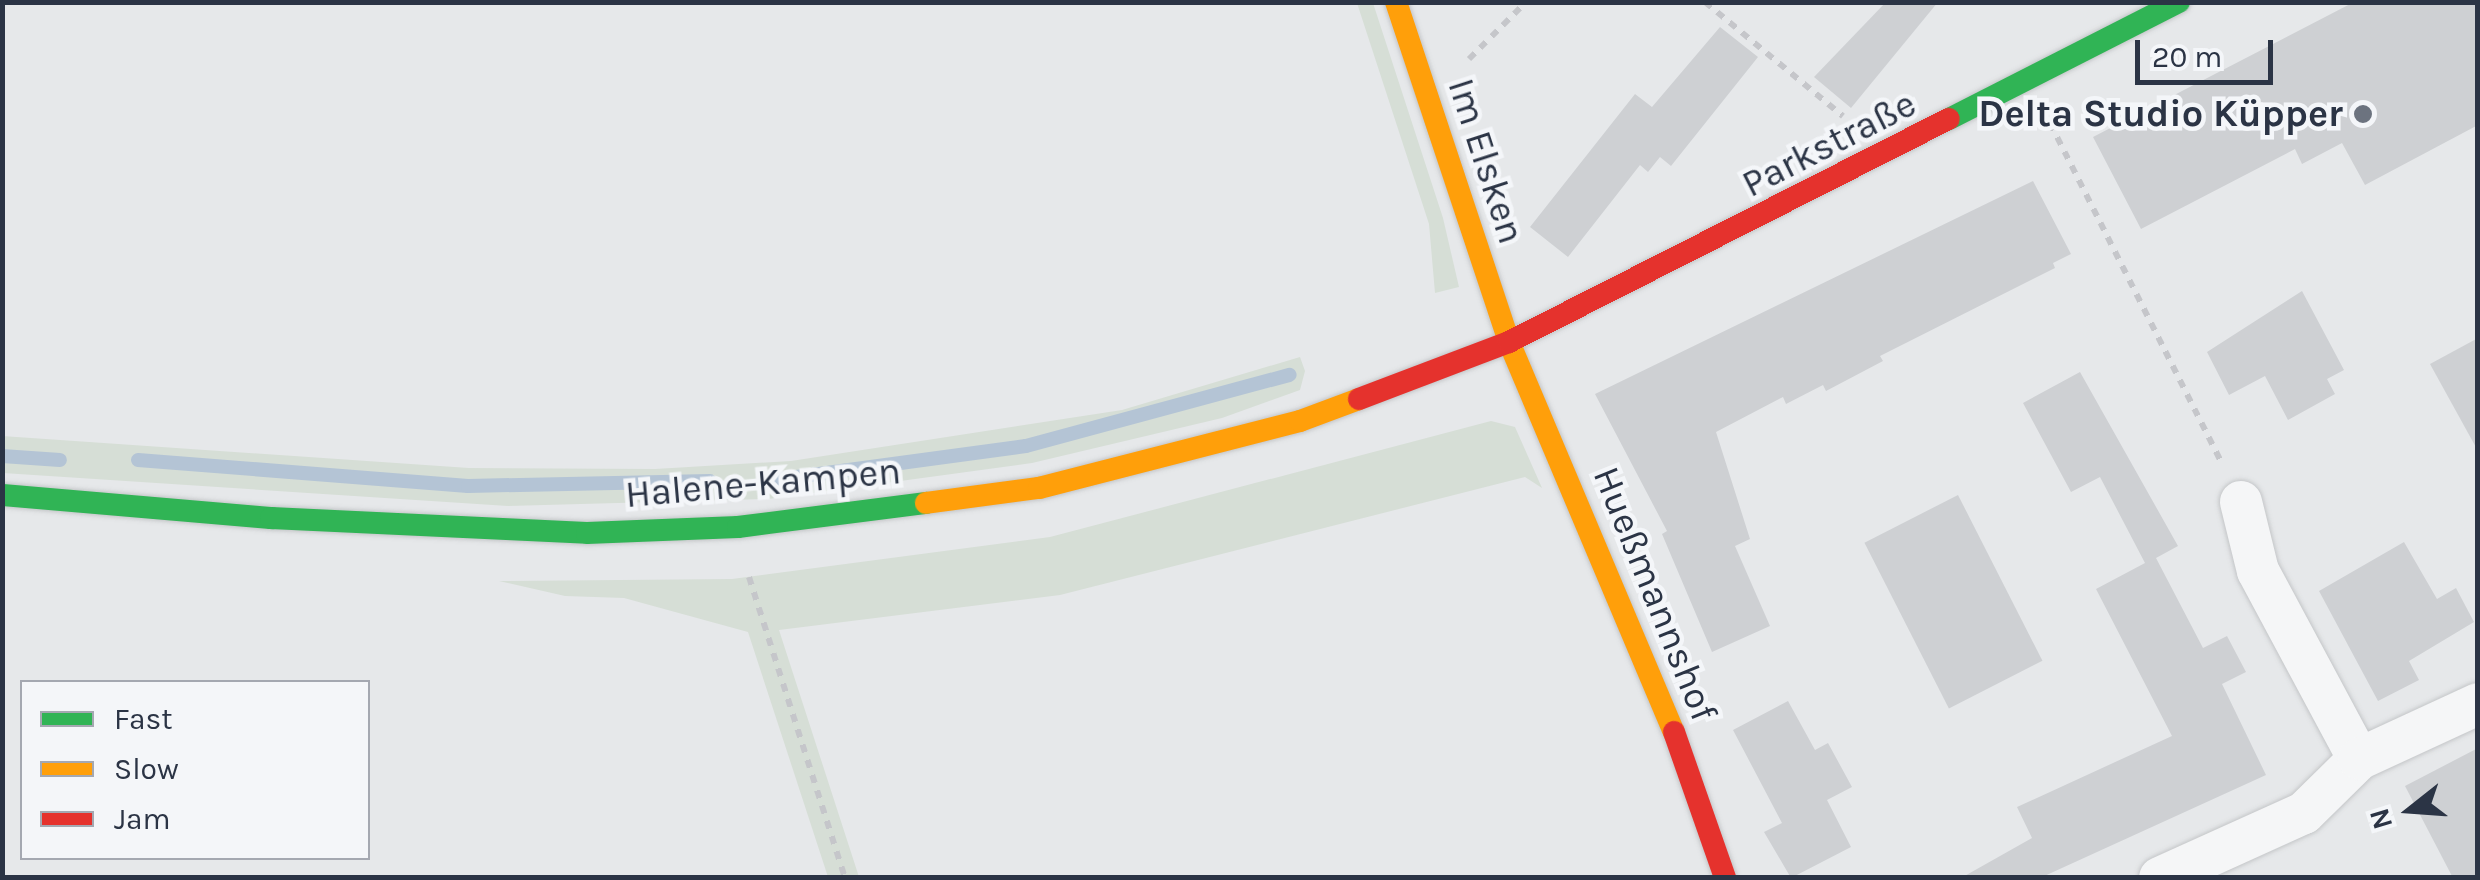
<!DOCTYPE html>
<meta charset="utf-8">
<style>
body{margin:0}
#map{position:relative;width:2480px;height:880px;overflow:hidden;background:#e6e8ea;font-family:Karla,sans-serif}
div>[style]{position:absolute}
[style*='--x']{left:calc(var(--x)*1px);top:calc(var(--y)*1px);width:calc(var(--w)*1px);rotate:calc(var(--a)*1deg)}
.green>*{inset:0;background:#d6ded6}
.stream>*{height:14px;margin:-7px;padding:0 7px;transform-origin:7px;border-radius:7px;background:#b4c4d5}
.building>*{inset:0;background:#ced0d3;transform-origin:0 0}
.path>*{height:6px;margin-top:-3px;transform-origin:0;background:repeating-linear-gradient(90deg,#c5c6ca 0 8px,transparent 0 16px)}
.roads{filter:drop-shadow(0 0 2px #c4c6c8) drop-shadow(0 0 2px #c4c6c8)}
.street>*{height:42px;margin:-21px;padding:0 21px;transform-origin:21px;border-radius:21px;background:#f5f6f7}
.fast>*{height:22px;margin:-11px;padding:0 11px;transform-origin:11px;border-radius:11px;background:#30b455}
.slow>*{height:22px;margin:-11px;padding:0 11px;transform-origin:11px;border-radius:11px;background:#ff9f0a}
.jam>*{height:22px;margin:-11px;padding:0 11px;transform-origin:11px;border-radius:11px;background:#e5322d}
.dots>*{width:28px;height:28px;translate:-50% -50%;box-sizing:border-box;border:5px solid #f4f6f9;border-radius:50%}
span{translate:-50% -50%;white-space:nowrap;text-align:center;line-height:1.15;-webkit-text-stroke:9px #f4f6f9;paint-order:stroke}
.poi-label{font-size:38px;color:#2b3445;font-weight:700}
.right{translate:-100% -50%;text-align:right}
.street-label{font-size:38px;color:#2b3445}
.frame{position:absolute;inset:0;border:5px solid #2b3445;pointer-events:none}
.legend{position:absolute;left:20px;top:680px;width:350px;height:180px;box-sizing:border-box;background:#f4f6f9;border:2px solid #a4a8b1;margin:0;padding:12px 18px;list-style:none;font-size:30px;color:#2b3445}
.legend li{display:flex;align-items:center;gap:20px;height:50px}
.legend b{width:50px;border:2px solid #a4a8b1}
.north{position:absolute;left:2360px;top:760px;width:100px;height:100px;-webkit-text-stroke:8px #f4f6f9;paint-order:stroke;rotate:253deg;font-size:28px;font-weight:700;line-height:40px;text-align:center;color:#2b3445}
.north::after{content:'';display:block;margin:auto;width:35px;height:45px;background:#2b3445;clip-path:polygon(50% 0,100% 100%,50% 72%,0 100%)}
.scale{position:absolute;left:2135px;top:40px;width:138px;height:45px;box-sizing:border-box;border:5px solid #2b3445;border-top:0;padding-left:12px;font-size:30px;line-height:35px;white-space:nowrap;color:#2b3445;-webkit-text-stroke:8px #f4f6f9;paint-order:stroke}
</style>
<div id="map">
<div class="green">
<div style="clip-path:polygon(1357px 3px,1373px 3px,1443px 218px,1459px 287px,1435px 293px,1429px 224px)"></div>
<div style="clip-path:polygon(1300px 357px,1305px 371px,1300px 390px,1222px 418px,1032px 463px,768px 499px,508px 506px,3px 473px,2px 436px,469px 468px,655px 469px,791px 461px,1122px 410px)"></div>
<div style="clip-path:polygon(1491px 421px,1515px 427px,1542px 488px,1525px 477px,1060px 595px,779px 630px,859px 877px,828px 877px,748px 632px,624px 598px,565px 596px,499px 581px,732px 579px,1050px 537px)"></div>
</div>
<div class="stream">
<div style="--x:2;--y:456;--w:58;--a:3.9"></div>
<div style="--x:138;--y:460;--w:331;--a:4.5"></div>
<div style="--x:468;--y:486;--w:242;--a:-1.2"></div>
<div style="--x:767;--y:481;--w:261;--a:-7.7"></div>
<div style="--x:1026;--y:446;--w:273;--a:-15.1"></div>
</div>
<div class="building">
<div style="clip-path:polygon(1886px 2px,1938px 2px,1851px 108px,1814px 77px)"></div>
<div style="clip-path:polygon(2354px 2px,2478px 2px,2478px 125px,2365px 185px,2342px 143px,2302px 164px,2295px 149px,2141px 229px,2093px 137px)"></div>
<div style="clip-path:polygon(1720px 27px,1758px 57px,1671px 166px,1660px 157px,1648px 172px,1640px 165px,1568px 257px,1530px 227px,1635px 94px,1652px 107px)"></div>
<div style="clip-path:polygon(2033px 181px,2071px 254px,2053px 263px,2055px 268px,1880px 356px,1883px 361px,1826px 391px,1823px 385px,1786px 404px,1783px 397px,1716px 432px,1750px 539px,1735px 546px,1770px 626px,1712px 652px,1662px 534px,1667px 531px,1595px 394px)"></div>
<div style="clip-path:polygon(2302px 291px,2344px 370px,2327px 379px,2335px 394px,2288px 420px,2265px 376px,2229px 395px,2207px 352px)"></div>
<div style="clip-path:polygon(2478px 338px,2478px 451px,2430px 364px)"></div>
<div style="clip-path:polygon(2080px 372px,2178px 546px,2156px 558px,2203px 648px,2227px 636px,2246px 672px,2222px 684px,2266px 775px,2040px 878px,1961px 878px,2032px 838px,2017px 807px,2172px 736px,2096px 589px,2145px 563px,2100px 477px,2071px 492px,2023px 403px)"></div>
<div style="left:1958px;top:495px;width:186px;height:105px;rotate:63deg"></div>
<div style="clip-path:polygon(2404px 542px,2437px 599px,2456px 588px,2474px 622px,2409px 661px,2419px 680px,2378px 701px,2319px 591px)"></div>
<div style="clip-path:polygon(1788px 701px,1815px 750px,1828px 743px,1852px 787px,1827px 800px,1851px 847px,1791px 878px,1764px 832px,1782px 823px,1733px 730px)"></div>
<div style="clip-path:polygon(2478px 748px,2478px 878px,2453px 878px,2405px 786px)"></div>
</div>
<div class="path">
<div style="--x:1705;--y:2;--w:179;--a:39.6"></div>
<div style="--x:1469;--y:59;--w:81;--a:-45"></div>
<div style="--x:2050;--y:123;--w:383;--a:63.2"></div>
<div style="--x:749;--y:577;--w:316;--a:72.3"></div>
</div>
<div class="roads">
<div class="street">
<div style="--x:2241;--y:502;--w:71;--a:76.2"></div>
<div style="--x:2258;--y:571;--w:213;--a:61.8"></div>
<div style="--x:2160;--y:878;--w:158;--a:-24.3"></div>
<div style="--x:2304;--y:813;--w:77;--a:-44.5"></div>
<div style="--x:2359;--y:759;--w:131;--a:-24.8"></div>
</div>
<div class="fast">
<div style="--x:1949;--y:119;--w:258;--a:-27"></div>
<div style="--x:2;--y:495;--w:270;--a:4.9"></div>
<div style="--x:271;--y:518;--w:316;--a:2.7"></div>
<div style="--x:587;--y:533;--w:151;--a:-2.3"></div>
<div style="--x:738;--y:527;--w:190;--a:-7.3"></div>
</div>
<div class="slow">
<div style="--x:1396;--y:2;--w:358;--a:71.6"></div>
<div style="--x:1509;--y:342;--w:423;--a:67.1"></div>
<div style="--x:926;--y:503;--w:114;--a:-7.6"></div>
<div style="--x:1039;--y:488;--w:269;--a:-14.4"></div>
<div style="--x:1300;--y:421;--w:63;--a:-20.4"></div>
</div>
<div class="jam">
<div style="--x:1359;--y:399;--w:160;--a:-20.8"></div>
<div style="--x:1509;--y:342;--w:493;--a:-26.9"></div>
<div style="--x:1674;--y:732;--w:155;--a:70.7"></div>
</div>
</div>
<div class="dots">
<div style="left:2363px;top:114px;background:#6c737f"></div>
</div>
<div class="poi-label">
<span class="right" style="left:2343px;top:114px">Delta Studio Küpper</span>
</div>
<div class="street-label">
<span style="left:1829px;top:144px;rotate:-27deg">Parkstraße</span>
<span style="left:1486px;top:161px;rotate:72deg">Im Elsken</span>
<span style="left:763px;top:483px;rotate:-5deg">Halene-Kampen</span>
<span style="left:1655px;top:594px;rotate:68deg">Hueßmannshof</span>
</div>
<div class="frame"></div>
<ul class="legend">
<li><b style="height:12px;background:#30b455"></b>Fast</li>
<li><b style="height:12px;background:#ff9f0a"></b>Slow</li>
<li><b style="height:12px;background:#e5322d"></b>Jam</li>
</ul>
<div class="north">N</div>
<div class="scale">20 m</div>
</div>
